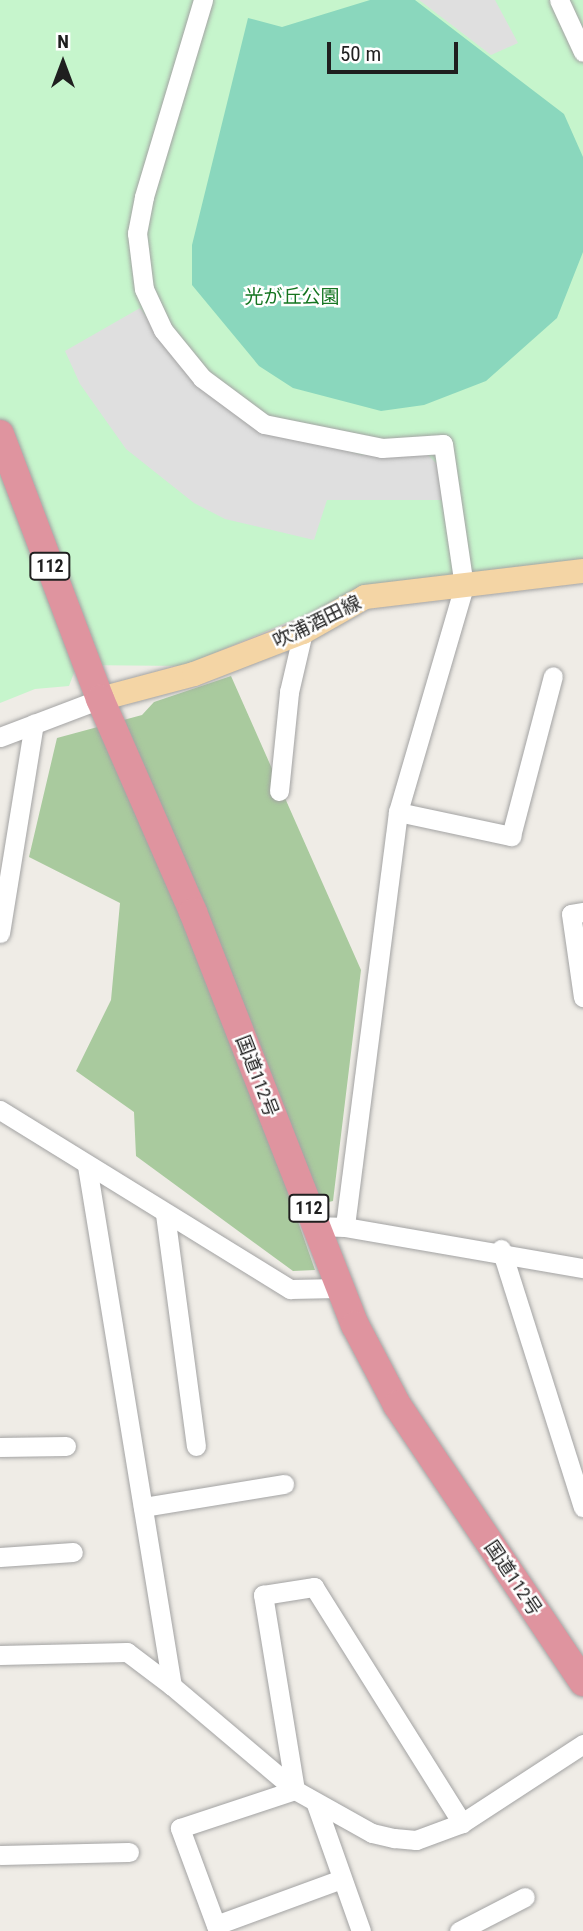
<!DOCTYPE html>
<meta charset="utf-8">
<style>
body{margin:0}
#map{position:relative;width:583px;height:1931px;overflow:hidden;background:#efece6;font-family:"Roboto Condensed","Noto Sans JP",sans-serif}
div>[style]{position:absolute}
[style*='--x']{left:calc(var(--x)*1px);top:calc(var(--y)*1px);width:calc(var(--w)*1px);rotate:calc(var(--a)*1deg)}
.forest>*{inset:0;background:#a9ca9e}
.park>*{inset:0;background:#c6f5cc}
.pitch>*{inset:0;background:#8ad7bd}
.parking>*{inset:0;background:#dfdfdf}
.roads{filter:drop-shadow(0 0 2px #a3a3a3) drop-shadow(0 0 2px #a3a3a3)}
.minor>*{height:19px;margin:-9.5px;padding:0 9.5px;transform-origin:9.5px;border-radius:9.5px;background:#fff}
.major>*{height:24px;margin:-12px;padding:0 12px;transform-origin:12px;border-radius:12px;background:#f4d5a5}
.highway>*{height:28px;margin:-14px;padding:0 14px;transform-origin:14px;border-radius:14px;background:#df949f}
span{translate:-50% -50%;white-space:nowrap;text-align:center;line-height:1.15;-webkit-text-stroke:5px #fff;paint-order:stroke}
.shield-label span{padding:2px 5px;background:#fff;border:2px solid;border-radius:5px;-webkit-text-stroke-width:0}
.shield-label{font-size:18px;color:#1f1f1f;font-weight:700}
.park-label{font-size:19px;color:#157521}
.street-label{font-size:19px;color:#1f1f1f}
.north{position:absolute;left:28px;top:28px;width:70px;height:70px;-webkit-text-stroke:5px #fff;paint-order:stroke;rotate:0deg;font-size:19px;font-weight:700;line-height:28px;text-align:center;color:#1f1f1f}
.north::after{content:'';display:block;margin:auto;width:24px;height:32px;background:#1f1f1f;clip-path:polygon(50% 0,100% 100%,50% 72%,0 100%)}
.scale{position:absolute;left:327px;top:42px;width:131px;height:32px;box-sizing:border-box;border:4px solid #1f1f1f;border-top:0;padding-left:9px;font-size:21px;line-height:24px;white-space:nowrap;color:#1f1f1f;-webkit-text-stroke:5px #fff;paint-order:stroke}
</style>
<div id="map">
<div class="forest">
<div style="clip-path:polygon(231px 676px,361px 970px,333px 1201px,294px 1210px,315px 1270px,293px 1271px,136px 1156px,134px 1112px,76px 1071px,111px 1000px,120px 903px,29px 857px,57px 738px,142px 715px,154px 702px)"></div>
</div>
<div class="park">
<div style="clip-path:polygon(0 0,583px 0,583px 560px,359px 592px,184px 666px,77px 665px,69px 686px,35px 689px,0 703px)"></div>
</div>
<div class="pitch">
<div style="clip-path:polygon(370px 0,415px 0,564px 114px,583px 157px,583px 252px,557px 318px,486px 381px,424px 405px,381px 411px,293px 388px,259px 366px,192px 285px,192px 245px,248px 18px,282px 27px)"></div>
</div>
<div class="parking">
<div style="clip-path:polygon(419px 0,495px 0,518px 43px,491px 55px)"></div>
<div style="clip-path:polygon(140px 308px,188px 374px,246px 423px,362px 455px,426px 453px,437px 464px,442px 500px,327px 500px,314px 540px,225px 519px,194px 503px,126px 449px,80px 384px,65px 351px)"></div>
</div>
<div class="roads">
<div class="minor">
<div style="--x:203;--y:0;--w:206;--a:106.7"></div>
<div style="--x:144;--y:197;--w:37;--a:101"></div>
<div style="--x:137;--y:233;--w:56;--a:82.9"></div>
<div style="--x:144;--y:289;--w:45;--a:65.1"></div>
<div style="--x:163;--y:330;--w:62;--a:50.9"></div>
<div style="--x:202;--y:378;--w:77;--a:36.6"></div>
<div style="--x:264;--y:424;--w:120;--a:11.5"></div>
<div style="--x:382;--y:448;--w:61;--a:-3.8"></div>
<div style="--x:443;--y:444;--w:144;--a:81.6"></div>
<div style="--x:464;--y:586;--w:235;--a:106.3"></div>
<div style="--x:398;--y:812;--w:418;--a:97.3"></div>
<div style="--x:345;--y:1227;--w:29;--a:-178"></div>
<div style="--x:559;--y:0;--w:57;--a:65.2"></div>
<div style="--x:0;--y:737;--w:107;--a:-20.8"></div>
<div style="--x:279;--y:791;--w:100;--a:-84.2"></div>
<div style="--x:289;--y:692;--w:62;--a:-76.9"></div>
<div style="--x:398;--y:812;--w:116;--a:12"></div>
<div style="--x:511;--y:836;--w:165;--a:-75.3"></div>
<div style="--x:583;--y:912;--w:12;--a:171"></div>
<div style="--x:571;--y:914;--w:84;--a:81.8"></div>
<div style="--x:0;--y:933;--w:212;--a:-80.8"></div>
<div style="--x:0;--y:1110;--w:341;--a:31.7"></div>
<div style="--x:290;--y:1289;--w:49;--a:-1.2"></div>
<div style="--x:87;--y:1166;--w:527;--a:80.72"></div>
<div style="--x:172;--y:1686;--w:161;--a:40.2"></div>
<div style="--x:295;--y:1790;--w:88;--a:29.2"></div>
<div style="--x:372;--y:1833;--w:23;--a:13"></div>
<div style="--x:394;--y:1838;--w:22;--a:5"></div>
<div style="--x:416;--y:1840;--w:49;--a:-20.3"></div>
<div style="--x:462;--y:1823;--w:145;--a:-33.1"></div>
<div style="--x:165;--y:1214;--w:234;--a:82.4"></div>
<div style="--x:345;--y:1227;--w:242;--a:9.8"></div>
<div style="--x:501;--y:1249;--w:271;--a:72.4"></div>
<div style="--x:0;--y:1447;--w:66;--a:-0.9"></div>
<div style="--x:143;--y:1507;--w:143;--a:-9.3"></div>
<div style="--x:0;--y:1557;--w:73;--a:-3.9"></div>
<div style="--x:0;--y:1655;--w:127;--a:-1.4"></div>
<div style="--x:127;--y:1652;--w:56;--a:37.1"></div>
<div style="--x:295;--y:1790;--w:198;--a:-99.3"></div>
<div style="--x:263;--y:1595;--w:52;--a:-8.9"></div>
<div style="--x:314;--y:1587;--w:279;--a:57.9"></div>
<div style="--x:316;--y:1804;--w:135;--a:70.5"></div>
<div style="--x:0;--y:1855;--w:129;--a:-1.3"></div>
<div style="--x:216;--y:1925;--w:134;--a:-20.1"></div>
<div style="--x:218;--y:1931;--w:110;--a:-110.3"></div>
<div style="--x:180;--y:1828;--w:121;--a:-18.3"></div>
<div style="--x:459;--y:1931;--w:74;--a:-27.3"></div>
</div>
<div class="major">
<div style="--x:100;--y:699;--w:97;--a:-14.9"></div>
<div style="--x:194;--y:674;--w:117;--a:-21.1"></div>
<div style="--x:303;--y:632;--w:71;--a:-29.4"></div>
<div style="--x:365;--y:597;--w:220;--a:-6.8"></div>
</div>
<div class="highway">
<div style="--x:0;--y:434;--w:283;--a:69.3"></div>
<div style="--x:100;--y:699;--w:232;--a:66.4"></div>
<div style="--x:193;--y:912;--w:444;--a:68.6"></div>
<div style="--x:355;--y:1325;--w:90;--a:62.3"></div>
<div style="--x:397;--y:1405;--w:334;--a:56.1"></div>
</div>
</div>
<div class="shield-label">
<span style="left:50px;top:566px">112</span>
<span style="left:309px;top:1208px">112</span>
</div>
<div class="park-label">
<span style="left:292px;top:297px">光が丘公園</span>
</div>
<div class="street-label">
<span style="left:317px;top:622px;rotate:-26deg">吹浦酒田線</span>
<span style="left:257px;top:1076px;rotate:69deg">国道112号</span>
<span style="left:513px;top:1578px;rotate:56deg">国道112号</span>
</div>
<div class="north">N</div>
<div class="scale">50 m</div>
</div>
